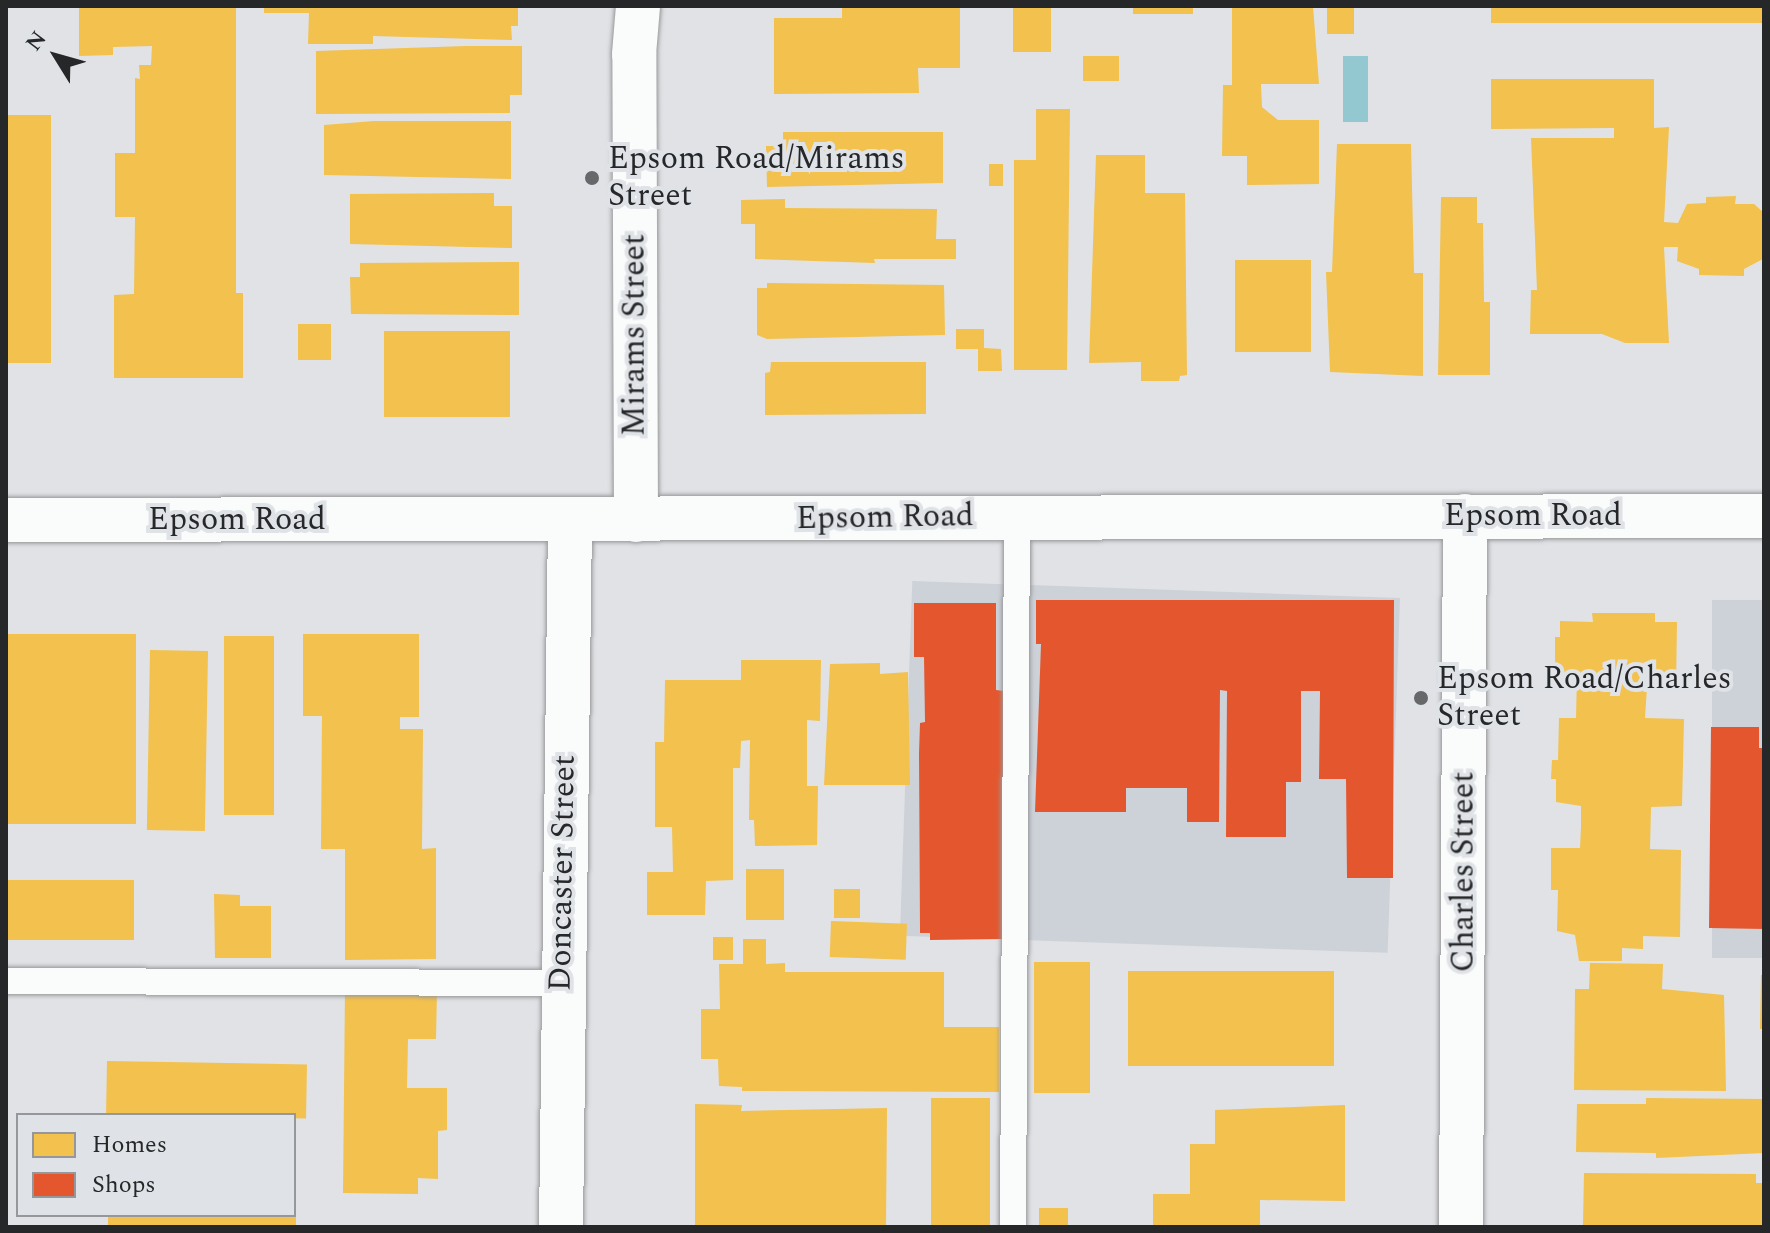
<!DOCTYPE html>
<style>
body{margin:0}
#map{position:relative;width:1770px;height:1233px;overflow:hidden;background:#e0e2e5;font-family:Spectral,serif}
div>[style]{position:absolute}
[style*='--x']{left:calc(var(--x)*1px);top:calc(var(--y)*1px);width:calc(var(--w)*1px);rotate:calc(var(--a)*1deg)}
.built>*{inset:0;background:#cdd2d9;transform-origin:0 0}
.water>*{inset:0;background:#94c8d1;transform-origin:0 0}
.homes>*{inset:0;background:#f2c14e;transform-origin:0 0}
.shops>*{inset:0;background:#e4572e}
.roads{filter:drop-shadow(0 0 2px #98999b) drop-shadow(0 0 2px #98999b)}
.lane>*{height:26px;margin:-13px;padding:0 13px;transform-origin:13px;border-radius:13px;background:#fafbfb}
.street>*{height:44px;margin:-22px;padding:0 22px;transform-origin:22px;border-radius:22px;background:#fafbfb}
.secondary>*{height:44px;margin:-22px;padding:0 22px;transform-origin:22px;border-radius:22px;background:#fafbfb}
.dots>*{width:22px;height:22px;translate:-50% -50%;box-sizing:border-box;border:4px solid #dfe2e6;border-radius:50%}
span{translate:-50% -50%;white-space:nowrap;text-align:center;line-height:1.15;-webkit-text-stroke:8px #dfe2e6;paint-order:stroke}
.poi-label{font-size:32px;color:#262728}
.left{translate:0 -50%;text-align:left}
.street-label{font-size:32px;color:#262728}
.frame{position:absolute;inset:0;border:8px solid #262728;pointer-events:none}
.legend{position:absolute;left:16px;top:1113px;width:280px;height:104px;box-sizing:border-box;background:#dfe2e6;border:2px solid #95979a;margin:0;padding:10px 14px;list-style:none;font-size:24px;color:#262728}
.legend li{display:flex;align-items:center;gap:16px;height:40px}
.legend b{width:40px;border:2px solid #95979a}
.north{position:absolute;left:16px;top:16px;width:80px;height:80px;-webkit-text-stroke:6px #dfe2e6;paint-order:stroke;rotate:307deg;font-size:22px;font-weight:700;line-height:32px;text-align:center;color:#262728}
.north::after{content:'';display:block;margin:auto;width:28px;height:36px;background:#262728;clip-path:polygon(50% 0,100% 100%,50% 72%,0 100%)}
</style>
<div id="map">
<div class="built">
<div style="left:1400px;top:598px;width:355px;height:488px;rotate:92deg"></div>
<div style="left:1712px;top:600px;width:52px;height:358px"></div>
</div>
<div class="water">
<div style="left:1368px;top:56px;width:66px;height:25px;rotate:90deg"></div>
</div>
<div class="homes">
<div style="clip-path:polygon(79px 6px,236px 6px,236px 293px,243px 293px,243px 378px,114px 378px,114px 295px,134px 294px,135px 217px,115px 217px,115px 153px,135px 153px,135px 78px,140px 79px,139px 65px,151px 65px,152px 46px,113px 47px,113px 55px,79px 56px)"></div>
<div style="clip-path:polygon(264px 6px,518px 6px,518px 26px,511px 26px,512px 40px,373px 36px,373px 44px,308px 44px,309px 13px,264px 13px)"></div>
<div style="clip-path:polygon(842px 6px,960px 6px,960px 68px,918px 68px,919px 93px,774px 94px,774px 18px,842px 18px)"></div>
<div style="left:1013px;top:6px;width:38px;height:46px"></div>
<div style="left:1133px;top:6px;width:60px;height:8px"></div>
<div style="clip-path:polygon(1232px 6px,1313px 6px,1319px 84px,1261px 84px,1262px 107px,1278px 120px,1319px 120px,1319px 184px,1247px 185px,1247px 156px,1222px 156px,1223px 85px,1232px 85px)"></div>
<div style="left:1327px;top:6px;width:27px;height:28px"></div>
<div style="left:1491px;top:6px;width:273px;height:17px"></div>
<div style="clip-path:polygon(466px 46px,522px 46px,522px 95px,510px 95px,510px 113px,316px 114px,316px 51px)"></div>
<div style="left:1083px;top:56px;width:36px;height:25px"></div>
<div style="clip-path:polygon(1491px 79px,1654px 79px,1654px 128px,1669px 127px,1664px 222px,1678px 223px,1687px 204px,1706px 203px,1706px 197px,1736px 196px,1735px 204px,1754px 204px,1764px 213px,1763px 259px,1744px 269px,1744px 276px,1699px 275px,1699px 269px,1677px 261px,1678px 247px,1664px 247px,1669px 343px,1625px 343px,1602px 334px,1530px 334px,1531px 290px,1537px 290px,1531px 138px,1614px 138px,1614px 128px,1491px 129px)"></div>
<div style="clip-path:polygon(1036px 109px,1070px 109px,1067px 370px,1014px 370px,1014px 160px,1036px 160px)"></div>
<div style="left:51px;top:115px;width:248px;height:45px;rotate:90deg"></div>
<div style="clip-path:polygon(374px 121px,511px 121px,511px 179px,324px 175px,324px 125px)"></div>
<div style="clip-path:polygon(783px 132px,943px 132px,943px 183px,767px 187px,766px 146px,783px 146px)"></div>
<div style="clip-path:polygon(1337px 144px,1411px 144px,1414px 273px,1423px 273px,1423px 376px,1330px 372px,1326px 272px,1332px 272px)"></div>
<div style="clip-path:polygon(1096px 155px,1145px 155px,1145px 193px,1185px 193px,1187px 375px,1180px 376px,1179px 381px,1141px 381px,1141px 362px,1089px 363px)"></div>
<div style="left:1003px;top:164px;width:22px;height:14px;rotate:90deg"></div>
<div style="clip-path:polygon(494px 193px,494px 206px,512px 206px,512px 248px,350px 244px,350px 194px)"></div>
<div style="clip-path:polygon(1441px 197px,1477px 197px,1477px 223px,1483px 223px,1484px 302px,1490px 302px,1490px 375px,1438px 375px)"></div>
<div style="clip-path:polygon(785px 199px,785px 208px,937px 209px,936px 239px,956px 239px,956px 259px,874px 259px,875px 263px,755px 259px,755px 224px,741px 224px,741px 200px)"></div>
<div style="left:1235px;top:260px;width:76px;height:92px"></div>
<div style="clip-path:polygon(519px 262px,519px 315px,351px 314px,350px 277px,360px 277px,360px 263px)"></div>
<div style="clip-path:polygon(767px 283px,944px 285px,945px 335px,767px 339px,757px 335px,757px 288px,767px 288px)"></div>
<div style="left:298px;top:324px;width:33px;height:36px"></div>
<div style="clip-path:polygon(956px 329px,984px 329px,984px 348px,1001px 349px,1002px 371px,978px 371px,978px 349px,956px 349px)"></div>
<div style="left:384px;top:331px;width:126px;height:86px"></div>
<div style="clip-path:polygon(771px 362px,926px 362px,926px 414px,765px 415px,765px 373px,770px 372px)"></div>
<div style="clip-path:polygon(1592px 613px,1655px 613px,1655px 622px,1677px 622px,1676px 688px,1647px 687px,1645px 718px,1684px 719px,1682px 806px,1651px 807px,1650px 849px,1681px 850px,1680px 937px,1643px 936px,1643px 949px,1622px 948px,1622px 961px,1579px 961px,1575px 935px,1557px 931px,1558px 890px,1551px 890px,1551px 848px,1580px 848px,1581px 827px,1581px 806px,1556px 802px,1556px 779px,1551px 779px,1552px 760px,1558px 760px,1559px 718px,1576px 718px,1577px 675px,1555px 674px,1555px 637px,1560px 637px,1560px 621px,1593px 622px)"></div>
<div style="left:136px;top:634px;width:190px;height:130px;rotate:90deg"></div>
<div style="clip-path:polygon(303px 634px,419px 634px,419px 717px,400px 717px,400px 729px,423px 729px,422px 849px,436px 848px,436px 959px,345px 960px,345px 849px,321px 849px,322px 716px,303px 716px)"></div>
<div style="left:274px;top:636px;width:179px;height:50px;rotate:90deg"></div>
<div style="left:208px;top:651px;width:180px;height:58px;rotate:91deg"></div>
<div style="clip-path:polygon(741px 660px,821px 660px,820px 721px,807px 720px,807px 786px,818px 786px,817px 845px,755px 846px,754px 820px,749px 820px,750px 740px,741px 741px,740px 768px,733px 768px,733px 880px,706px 881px,705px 915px,647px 915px,647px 872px,673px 872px,672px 827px,655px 827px,655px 742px,664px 742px,665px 680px,741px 680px)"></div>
<div style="clip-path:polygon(880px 663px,880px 674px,908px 672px,910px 785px,824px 785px,830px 664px)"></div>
<div style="left:746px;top:869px;width:38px;height:51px"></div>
<div style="left:6px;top:880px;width:128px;height:60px"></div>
<div style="left:834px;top:889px;width:26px;height:29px"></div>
<div style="clip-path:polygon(214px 894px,240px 895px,240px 906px,271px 906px,271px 958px,215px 958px)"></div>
<div style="left:831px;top:921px;width:76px;height:36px;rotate:2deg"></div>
<div style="left:713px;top:937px;width:20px;height:23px"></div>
<div style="clip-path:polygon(743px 939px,766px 939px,766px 964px,785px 963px,785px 972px,944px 972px,944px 1027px,999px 1027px,999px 1092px,742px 1091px,742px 1087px,719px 1086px,718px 1059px,701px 1059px,701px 1009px,720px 1009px,719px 964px,743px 964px)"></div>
<div style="left:1090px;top:962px;width:131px;height:56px;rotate:90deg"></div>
<div style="clip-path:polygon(1590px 963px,1663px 964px,1662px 989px,1724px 995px,1726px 1091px,1574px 1090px,1575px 989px,1589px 989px)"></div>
<div style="left:1128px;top:971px;width:206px;height:95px"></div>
<div style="clip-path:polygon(1761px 975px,1764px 975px,1764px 1029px,1760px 1029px)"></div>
<div style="clip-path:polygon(345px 989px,437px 991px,436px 1039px,408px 1039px,407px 1088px,447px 1088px,447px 1130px,438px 1131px,438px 1179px,418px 1178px,418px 1194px,343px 1193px)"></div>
<div style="left:107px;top:1061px;width:200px;height:54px;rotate:1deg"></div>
<div style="left:931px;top:1098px;width:59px;height:129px"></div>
<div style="clip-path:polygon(1646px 1098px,1764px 1099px,1764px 1153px,1656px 1158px,1656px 1153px,1576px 1152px,1577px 1104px,1646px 1104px)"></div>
<div style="clip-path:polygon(695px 1104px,742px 1105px,741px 1111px,887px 1108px,886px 1225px,695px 1225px)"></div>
<div style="clip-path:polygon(1345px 1105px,1345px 1201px,1260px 1200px,1260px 1225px,1153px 1225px,1153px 1194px,1190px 1194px,1190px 1144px,1215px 1144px,1215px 1110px)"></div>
<div style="clip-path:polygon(1584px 1173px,1756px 1174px,1756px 1183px,1764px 1183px,1764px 1227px,1583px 1225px)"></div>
<div style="left:1039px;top:1208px;width:29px;height:19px"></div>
<div style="left:108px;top:1215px;width:188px;height:12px"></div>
</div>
<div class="shops">
<div style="clip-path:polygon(1036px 600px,1394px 600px,1393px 878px,1347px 878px,1346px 779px,1319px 779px,1320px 691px,1301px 691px,1301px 782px,1286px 782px,1286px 837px,1226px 837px,1227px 691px,1220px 690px,1219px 822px,1187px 822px,1187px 788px,1126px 788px,1126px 812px,1035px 812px,1041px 644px,1036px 644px)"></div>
<div style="clip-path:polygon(914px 603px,996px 603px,996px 690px,1004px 691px,1003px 939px,930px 940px,930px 933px,920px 933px,919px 753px,920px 723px,925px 722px,924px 657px,914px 657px)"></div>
<div style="clip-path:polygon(1711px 727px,1759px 727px,1759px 748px,1764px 748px,1764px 929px,1709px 928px)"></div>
</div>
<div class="roads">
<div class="lane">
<div style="--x:6;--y:981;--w:555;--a:0.21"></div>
<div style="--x:1013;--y:1227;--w:711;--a:-89.68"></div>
</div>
<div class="street">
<div style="--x:636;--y:520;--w:466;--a:-90.2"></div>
<div style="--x:634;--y:54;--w:48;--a:-85.2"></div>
<div style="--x:561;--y:1227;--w:707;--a:-89.27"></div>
<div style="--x:1461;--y:1227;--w:711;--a:-89.68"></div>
</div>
<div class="secondary">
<div style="--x:6;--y:520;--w:1758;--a:-0.13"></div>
</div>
</div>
<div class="dots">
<div style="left:592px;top:178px;background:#67686a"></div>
<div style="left:1421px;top:698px;background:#67686a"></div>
</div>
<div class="poi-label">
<span class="left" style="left:608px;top:178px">Epsom Road/Mirams<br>Street</span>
<span class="left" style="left:1437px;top:698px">Epsom Road/Charles<br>Street</span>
</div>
<div class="street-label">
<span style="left:635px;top:335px;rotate:-90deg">Mirams Street</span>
<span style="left:1533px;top:516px">Epsom Road</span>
<span style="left:885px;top:518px;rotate:-1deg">Epsom Road</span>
<span style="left:237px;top:520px">Epsom Road</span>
<span style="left:1464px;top:872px;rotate:-90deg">Charles Street</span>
<span style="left:563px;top:873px;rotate:-89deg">Doncaster Street</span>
</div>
<div class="frame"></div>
<ul class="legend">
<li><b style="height:22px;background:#f2c14e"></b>Homes</li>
<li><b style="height:22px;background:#e4572e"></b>Shops</li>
</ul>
<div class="north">N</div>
</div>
